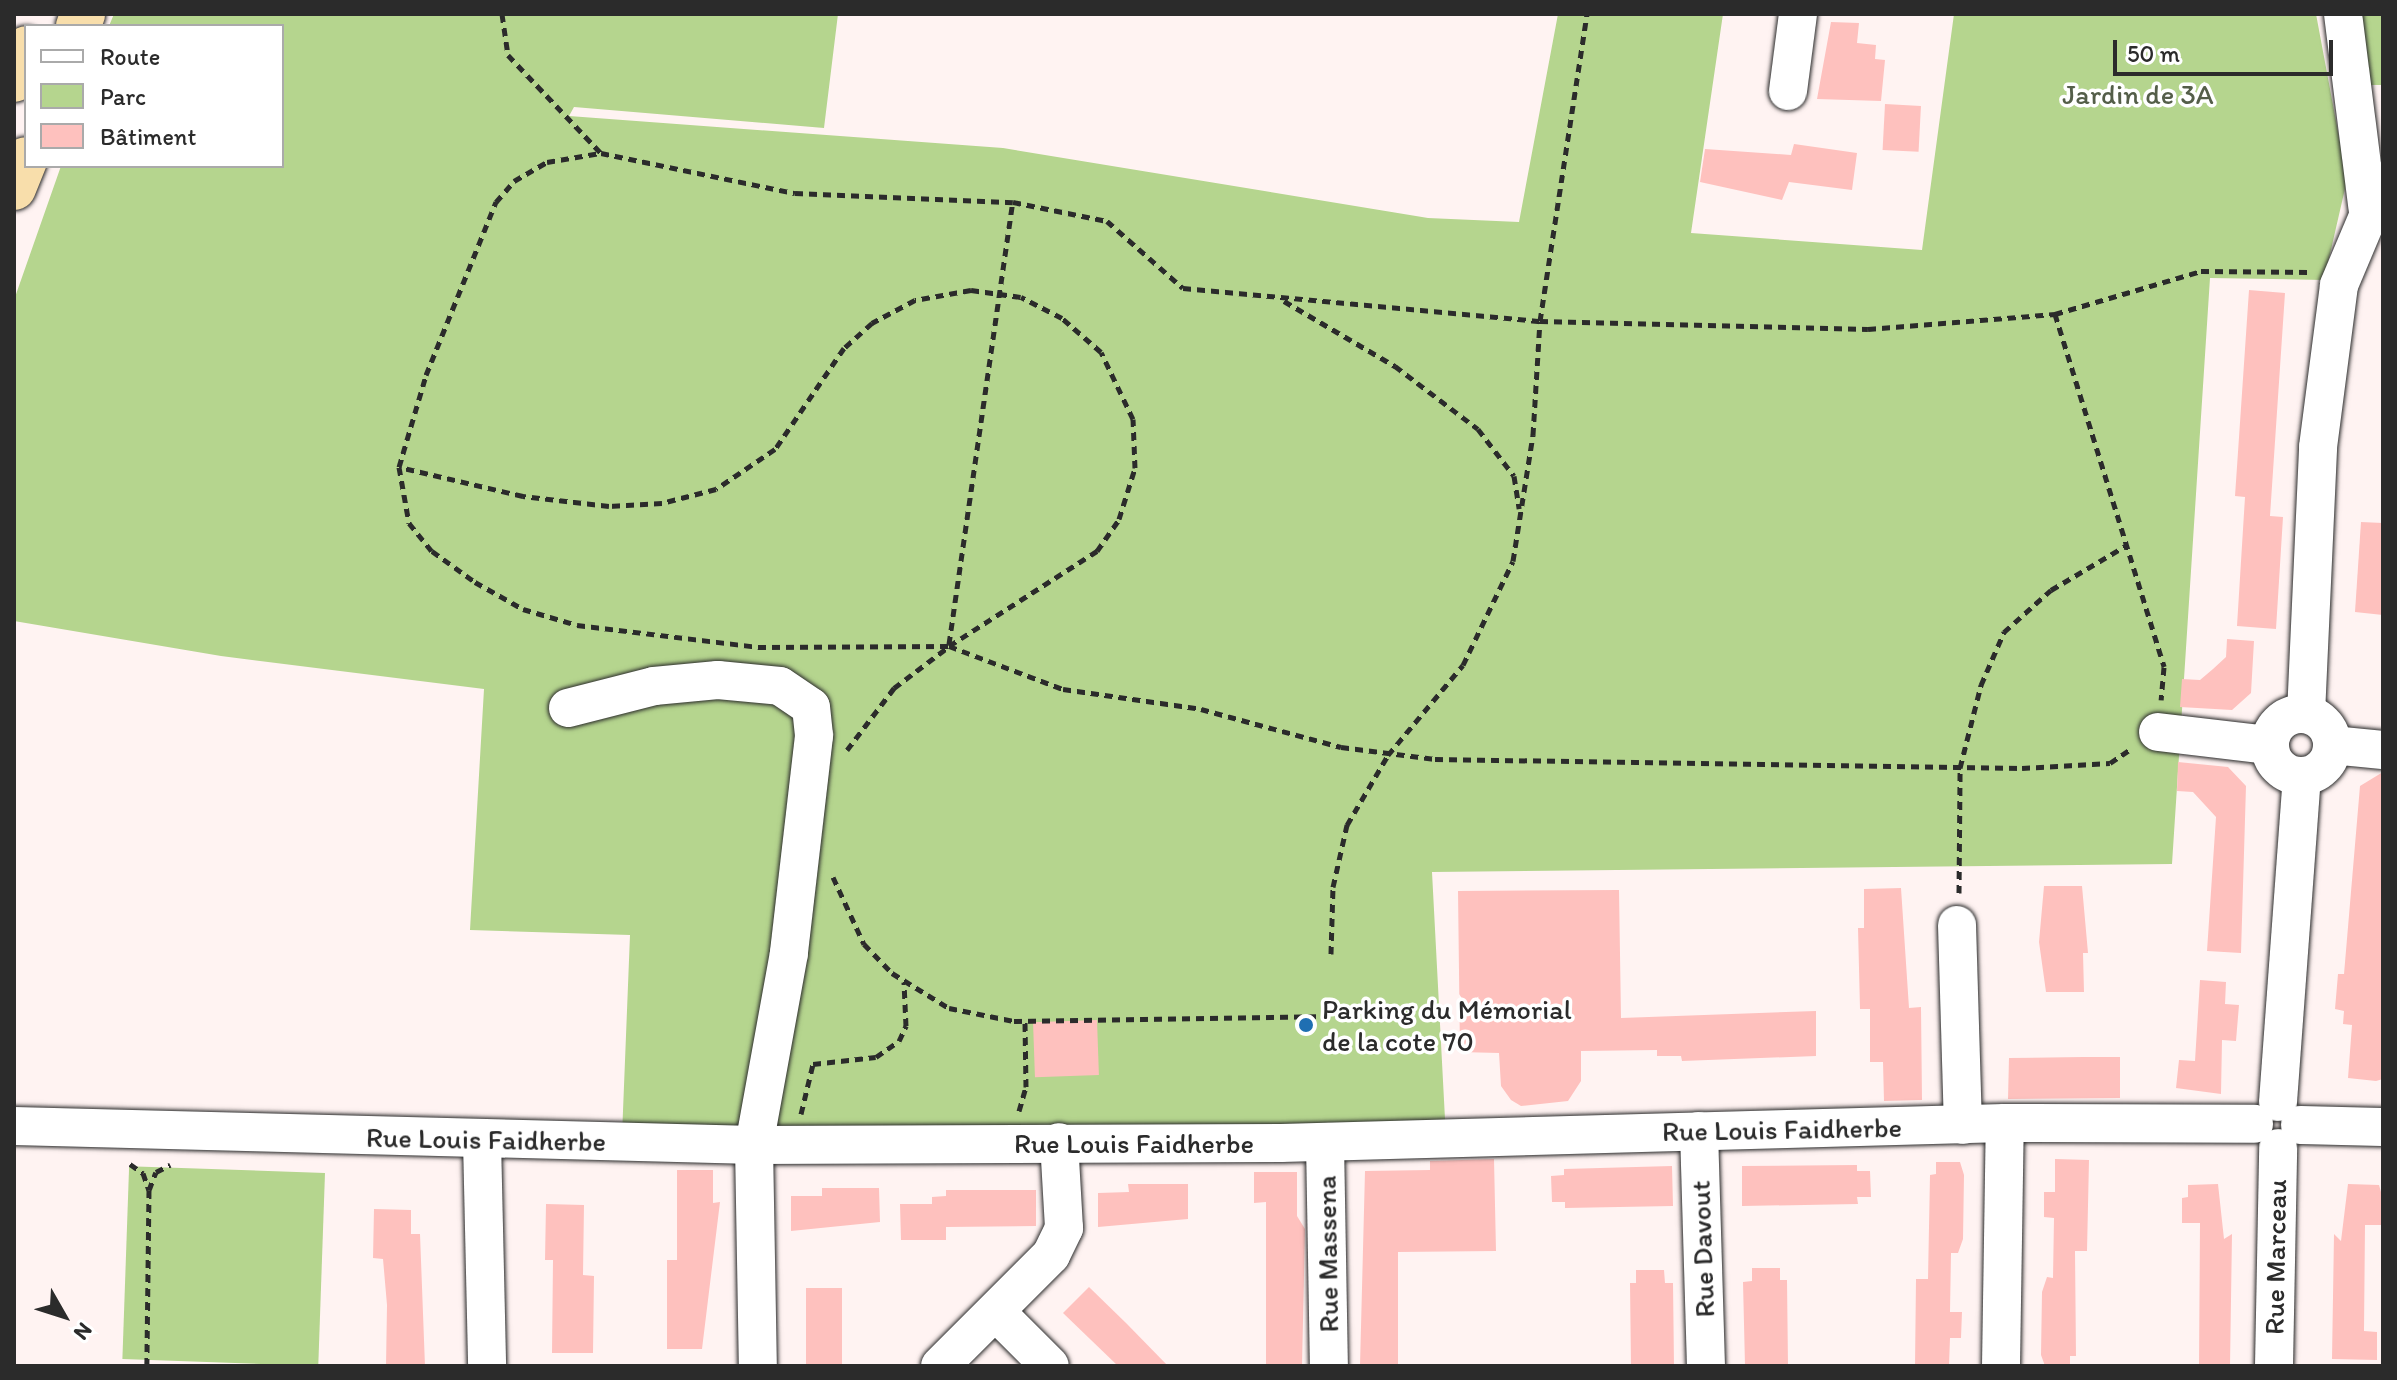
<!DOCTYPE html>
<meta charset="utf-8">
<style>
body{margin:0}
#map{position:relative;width:2397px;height:1380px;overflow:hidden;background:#fff3f2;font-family:Itim,sans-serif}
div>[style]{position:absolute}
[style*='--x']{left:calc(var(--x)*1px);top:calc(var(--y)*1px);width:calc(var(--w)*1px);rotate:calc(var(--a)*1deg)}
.green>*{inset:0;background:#b5d58e;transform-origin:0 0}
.building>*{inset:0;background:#fec1be;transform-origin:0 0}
.path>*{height:5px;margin-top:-2.5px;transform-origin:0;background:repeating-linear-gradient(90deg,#2b2b2b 0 8px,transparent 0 14px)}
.roads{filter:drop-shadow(0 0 2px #2b2b2b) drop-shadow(0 0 2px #2b2b2b)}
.minor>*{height:38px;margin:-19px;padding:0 19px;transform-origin:19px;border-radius:19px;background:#fff}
.minor>.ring{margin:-19px;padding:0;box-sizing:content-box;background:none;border:38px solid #fff;border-radius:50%}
.highway>*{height:44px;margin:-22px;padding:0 22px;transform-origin:22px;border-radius:22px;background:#f8deab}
.path-bridge>*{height:5px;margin-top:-2.5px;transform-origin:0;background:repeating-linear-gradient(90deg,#2b2b2b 0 8px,transparent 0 14px)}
.dots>*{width:22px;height:22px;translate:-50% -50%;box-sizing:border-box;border:4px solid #fff;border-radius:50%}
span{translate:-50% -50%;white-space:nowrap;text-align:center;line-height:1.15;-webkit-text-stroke:7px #fff;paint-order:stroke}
.park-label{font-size:28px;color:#545e49}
.poi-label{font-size:28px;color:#2b2b2b}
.left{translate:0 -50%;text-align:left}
.street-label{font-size:28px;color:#2b2b2b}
.frame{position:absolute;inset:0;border:16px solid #2b2b2b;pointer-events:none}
.legend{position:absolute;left:24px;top:24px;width:260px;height:144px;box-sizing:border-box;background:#fff;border:2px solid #aaa;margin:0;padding:10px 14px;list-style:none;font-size:24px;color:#2b2b2b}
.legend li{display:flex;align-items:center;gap:16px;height:40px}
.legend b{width:40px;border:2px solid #aaa}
.north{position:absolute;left:24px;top:1276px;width:80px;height:80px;-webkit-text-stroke:6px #fff;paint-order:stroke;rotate:129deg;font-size:22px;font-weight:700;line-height:32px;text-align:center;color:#2b2b2b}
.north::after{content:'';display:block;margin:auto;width:28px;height:36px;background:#2b2b2b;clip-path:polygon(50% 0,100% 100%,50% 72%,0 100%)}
.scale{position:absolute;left:2113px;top:40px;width:220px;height:36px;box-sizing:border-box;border:4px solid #2b2b2b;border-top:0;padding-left:10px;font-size:24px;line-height:28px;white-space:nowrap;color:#2b2b2b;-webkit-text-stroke:6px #fff;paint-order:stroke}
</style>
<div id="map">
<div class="green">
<div style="clip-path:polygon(114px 14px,838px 14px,824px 128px,574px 107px,569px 116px,1003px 148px,1428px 218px,1519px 222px,1558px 14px,1723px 14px,1691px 233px,1922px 250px,1954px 14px,2316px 14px,2347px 180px,2324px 280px,2210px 278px,2172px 864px,1432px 872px,1446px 1138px,622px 1136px,630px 935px,470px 930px,484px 689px,221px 656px,14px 621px,14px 300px,61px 166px,282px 166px,282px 26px,109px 26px)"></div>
<div style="clip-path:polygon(2354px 14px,2383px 14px,2383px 85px,2363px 85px)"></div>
<div style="left:325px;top:1173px;width:193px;height:196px;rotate:92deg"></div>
</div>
<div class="building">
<div style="clip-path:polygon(1831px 22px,1859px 23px,1857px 43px,1876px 45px,1875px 59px,1885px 60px,1881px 101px,1817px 99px)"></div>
<div style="left:1885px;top:104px;width:36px;height:46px;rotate:3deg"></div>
<div style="clip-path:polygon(1794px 144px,1857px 153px,1852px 190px,1789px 182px,1782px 200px,1700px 182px,1705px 149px,1791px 155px)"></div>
<div style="clip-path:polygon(2249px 290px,2285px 293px,2270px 516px,2283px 517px,2276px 629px,2237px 626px,2245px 497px,2235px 496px)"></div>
<div style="clip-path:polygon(2361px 522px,2383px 523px,2383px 615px,2355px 612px)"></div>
<div style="clip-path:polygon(2227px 639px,2254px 641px,2251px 693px,2232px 710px,2180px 707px,2182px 679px,2200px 680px,2213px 669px,2226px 657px)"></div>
<div style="clip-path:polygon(2178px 762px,2228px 767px,2246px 786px,2241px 953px,2207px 951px,2216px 817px,2193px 792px,2177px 791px)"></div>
<div style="clip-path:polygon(2383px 772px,2383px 1079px,2376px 1081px,2348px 1078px,2352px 1025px,2343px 1024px,2344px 1011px,2335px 1009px,2338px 974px,2344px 974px,2360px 786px)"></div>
<div style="clip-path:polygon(2044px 886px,2082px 886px,2088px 953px,2083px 953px,2084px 992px,2046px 992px,2039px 942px)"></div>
<div style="clip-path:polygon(1901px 888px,1909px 1008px,1921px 1007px,1922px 1100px,1884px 1101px,1883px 1062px,1870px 1062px,1870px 1009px,1860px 1009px,1858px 928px,1864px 928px,1864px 889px)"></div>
<div style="clip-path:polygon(1619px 890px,1621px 1018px,1816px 1011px,1816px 1056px,1682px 1061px,1681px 1056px,1657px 1056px,1657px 1050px,1581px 1051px,1581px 1081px,1568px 1101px,1521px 1106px,1511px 1100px,1501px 1086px,1499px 1053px,1460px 1052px,1458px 891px)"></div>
<div style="clip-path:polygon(2200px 980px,2226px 982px,2225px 1004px,2239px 1005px,2236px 1041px,2222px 1040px,2221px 1094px,2176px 1088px,2179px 1060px,2195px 1061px)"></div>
<div style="left:1097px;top:1020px;width:55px;height:64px;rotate:88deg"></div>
<div style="clip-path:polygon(2083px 1057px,2120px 1057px,2120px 1098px,2008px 1099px,2009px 1058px)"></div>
<div style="clip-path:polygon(1494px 1159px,1496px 1251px,1398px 1252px,1398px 1366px,1360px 1366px,1365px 1171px,1430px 1170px,1430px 1161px)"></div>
<div style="clip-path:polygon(2055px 1159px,2089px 1160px,2087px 1251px,2075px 1251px,2076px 1356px,2070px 1356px,2070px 1366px,2045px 1366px,2041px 1355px,2042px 1292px,2047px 1277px,2053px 1278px,2054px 1218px,2044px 1217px,2044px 1192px,2055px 1192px)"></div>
<div style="clip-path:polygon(1936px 1162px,1960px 1162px,1964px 1175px,1963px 1239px,1958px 1253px,1951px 1253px,1950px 1312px,1962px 1312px,1961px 1338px,1950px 1338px,1949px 1366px,1915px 1366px,1916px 1279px,1928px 1279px,1930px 1175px,1936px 1174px)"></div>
<div style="clip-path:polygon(1857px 1165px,1857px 1171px,1870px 1171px,1871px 1197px,1857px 1197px,1858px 1204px,1742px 1206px,1742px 1166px)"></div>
<div style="clip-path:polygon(1672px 1166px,1673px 1206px,1565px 1208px,1565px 1202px,1552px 1202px,1551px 1176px,1564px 1175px,1564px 1169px)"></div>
<div style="clip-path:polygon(677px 1170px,713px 1170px,713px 1203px,720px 1202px,702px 1349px,667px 1349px,667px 1260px,677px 1260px)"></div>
<div style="clip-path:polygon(1254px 1172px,1297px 1172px,1297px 1216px,1305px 1229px,1302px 1366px,1266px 1366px,1266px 1202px,1254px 1203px)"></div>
<div style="clip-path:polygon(1128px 1184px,1188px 1184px,1188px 1219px,1098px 1227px,1098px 1193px,1129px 1192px)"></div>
<div style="clip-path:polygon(2218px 1184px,2224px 1239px,2232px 1234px,2230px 1366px,2199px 1366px,2200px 1223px,2182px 1223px,2182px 1198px,2188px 1197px,2188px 1185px)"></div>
<div style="clip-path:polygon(2348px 1184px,2379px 1185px,2383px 1199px,2383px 1225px,2365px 1225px,2364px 1331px,2377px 1332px,2377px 1360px,2332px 1359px,2334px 1234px,2341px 1241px)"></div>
<div style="clip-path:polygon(822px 1188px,879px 1188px,880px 1222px,791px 1231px,791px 1196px,822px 1196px)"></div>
<div style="clip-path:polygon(946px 1190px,1036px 1190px,1036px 1226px,946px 1227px,946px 1240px,901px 1240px,900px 1204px,932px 1204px,932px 1197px,946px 1196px)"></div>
<div style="clip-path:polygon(546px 1204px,584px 1205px,583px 1275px,594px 1276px,593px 1353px,552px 1353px,553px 1260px,545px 1260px)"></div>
<div style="clip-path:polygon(374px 1209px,411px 1210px,411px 1234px,420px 1234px,425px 1366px,386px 1366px,387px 1305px,383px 1259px,373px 1258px)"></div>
<div style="clip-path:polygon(1752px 1268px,1780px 1268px,1780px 1280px,1787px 1280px,1788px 1366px,1745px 1366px,1743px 1282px,1752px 1281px)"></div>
<div style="clip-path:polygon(1636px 1270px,1664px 1270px,1665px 1283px,1673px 1283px,1674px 1366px,1631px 1366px,1630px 1283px,1636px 1283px)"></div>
<div style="clip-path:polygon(1089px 1287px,1127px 1324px,1168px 1366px,1118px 1366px,1063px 1313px)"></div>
<div style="left:806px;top:1288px;width:36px;height:78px"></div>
</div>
<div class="path">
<div style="--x:502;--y:14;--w:41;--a:81.7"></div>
<div style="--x:508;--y:55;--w:135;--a:46.5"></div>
<div style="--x:601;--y:153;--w:198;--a:11.7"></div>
<div style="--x:795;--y:193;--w:218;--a:2.4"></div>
<div style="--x:1013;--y:202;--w:96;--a:11.4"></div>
<div style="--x:1107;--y:221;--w:101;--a:41.4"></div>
<div style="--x:1183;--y:288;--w:359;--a:5.3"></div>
<div style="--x:1540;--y:321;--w:328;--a:1.4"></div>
<div style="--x:1868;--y:329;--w:188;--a:-4.6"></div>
<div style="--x:2055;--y:314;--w:152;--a:-16.4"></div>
<div style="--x:2201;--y:271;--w:107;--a:0.5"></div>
<div style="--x:971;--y:290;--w:57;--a:169.9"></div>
<div style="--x:915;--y:300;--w:49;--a:151.9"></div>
<div style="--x:872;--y:323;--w:38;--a:138"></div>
<div style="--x:844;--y:348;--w:122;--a:124.3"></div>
<div style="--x:775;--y:449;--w:71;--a:145.9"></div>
<div style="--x:716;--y:489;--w:56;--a:165.5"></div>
<div style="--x:662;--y:503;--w:53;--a:176.8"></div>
<div style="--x:609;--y:506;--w:87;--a:-173.4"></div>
<div style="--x:523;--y:496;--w:127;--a:-166.8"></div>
<div style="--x:399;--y:467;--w:57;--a:79.9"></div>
<div style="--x:409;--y:523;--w:36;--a:51"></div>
<div style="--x:432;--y:551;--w:53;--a:35.8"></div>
<div style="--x:475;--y:582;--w:55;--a:29.4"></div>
<div style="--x:523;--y:609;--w:56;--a:16.5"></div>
<div style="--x:577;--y:625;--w:182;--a:6.9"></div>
<div style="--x:758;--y:647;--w:191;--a:-0.3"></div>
<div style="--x:949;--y:646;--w:176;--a:-32.7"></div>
<div style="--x:1097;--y:551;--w:39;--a:-55"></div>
<div style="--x:1119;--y:519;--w:53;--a:-72.6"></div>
<div style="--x:1135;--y:468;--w:49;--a:-92.3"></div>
<div style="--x:1133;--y:419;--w:74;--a:-115.5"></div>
<div style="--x:1101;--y:352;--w:52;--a:-138.9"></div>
<div style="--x:1062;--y:318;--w:46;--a:-152.9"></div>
<div style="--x:1284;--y:301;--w:129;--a:30.4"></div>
<div style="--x:1395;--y:366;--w:104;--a:37.2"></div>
<div style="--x:1478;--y:429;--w:59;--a:52.5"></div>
<div style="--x:1514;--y:476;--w:33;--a:81"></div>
<div style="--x:2055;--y:314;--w:369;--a:72.8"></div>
<div style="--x:2164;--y:667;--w:33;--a:95"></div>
<div style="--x:399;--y:467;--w:96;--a:-73.6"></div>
<div style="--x:426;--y:375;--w:187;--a:-68"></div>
<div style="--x:496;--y:202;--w:28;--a:-49"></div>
<div style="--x:514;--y:181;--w:38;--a:-30"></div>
<div style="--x:547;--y:162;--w:54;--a:-9.6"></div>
<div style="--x:949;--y:644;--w:447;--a:-81.8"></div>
<div style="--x:949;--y:646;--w:122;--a:20.7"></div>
<div style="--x:1063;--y:689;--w:139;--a:8.2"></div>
<div style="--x:1201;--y:709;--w:145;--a:15.2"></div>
<div style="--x:1341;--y:747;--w:95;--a:7.3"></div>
<div style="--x:1435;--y:759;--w:587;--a:0.88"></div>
<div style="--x:2022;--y:768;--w:88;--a:-3.3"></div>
<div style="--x:2110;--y:763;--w:27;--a:-34"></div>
<div style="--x:847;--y:750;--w:78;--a:-52.8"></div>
<div style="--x:894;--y:688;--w:68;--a:-37.2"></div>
<div style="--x:833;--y:877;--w:74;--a:65.2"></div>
<div style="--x:864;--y:944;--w:40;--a:46"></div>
<div style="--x:892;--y:973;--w:67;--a:31.6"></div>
<div style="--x:949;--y:1008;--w:66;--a:11.3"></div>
<div style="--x:1014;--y:1021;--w:319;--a:-0.9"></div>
<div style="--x:1959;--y:893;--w:125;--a:-89.5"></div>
<div style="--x:1960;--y:768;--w:86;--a:-75.8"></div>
<div style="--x:1981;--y:685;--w:58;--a:-66.5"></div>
<div style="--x:2004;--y:632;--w:63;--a:-41.8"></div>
<div style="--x:2051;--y:590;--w:88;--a:-30.6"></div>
<div style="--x:1331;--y:954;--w:67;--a:-88.3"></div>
<div style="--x:1333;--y:887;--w:64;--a:-77.3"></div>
<div style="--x:1347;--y:825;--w:81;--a:-59.6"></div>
<div style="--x:1388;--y:755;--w:117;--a:-50.2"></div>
<div style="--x:1463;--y:665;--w:115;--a:-64.3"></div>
<div style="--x:1513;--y:561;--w:128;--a:-81"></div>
<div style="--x:1533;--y:435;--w:114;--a:-86.5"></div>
<div style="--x:1540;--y:321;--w:311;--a:-81.3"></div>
<div style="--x:1019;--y:1111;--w:25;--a:-74"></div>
<div style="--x:1026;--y:1087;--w:66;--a:-90.9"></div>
<div style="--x:801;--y:1114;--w:51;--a:-76.5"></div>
<div style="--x:813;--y:1064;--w:63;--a:-6.3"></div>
<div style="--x:876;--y:1057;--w:28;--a:-35"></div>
<div style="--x:899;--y:1041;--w:17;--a:-65"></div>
<div style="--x:906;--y:1026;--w:44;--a:-92.6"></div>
<div style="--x:130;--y:1164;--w:16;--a:35"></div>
<div style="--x:143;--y:1173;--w:18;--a:71"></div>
<div style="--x:149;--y:1190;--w:176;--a:90.7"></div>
<div style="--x:149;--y:1190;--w:19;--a:-69"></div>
<div style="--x:156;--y:1172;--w:16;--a:-27"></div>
</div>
<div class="roads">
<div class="minor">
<div style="--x:2343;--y:14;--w:200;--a:82.8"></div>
<div style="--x:1788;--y:91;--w:78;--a:-82.6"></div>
<div style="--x:568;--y:708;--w:89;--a:-14.3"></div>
<div style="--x:654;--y:686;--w:64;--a:-5.4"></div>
<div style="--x:718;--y:680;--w:62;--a:5.5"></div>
<div style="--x:780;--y:686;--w:37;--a:34"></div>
<div style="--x:811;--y:707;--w:29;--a:84"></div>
<div style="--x:814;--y:736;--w:218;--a:96.6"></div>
<div style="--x:789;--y:953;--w:195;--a:100.3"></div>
<div style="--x:754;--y:1145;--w:221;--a:89"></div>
<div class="ring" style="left:2270px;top:714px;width:24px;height:24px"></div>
<div style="--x:2306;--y:714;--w:267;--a:-87.4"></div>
<div style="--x:2318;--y:447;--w:163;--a:-82.6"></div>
<div style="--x:2339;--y:285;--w:113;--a:-67.1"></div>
<div style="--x:2158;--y:732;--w:112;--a:6.7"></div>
<div style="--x:2332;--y:745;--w:51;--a:5.6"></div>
<div style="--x:1957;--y:925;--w:200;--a:88.3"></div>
<div style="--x:2278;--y:1102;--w:326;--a:-85.8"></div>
<div style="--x:2300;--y:1125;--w:83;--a:1.4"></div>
<div style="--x:14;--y:1126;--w:740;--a:1.47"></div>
<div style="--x:754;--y:1145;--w:527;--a:-0.22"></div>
<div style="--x:1281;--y:1143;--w:724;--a:-1.58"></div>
<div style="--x:2005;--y:1123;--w:249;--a:0.2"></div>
<div style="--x:1699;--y:1131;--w:235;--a:88.3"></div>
<div style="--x:482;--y:1140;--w:226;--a:88.7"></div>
<div style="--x:1325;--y:1142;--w:224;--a:89"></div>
<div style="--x:996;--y:1312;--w:76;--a:45"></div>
<div style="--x:940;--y:1366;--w:157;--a:-45"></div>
<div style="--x:1051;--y:1255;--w:30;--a:-64"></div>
<div style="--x:1064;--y:1228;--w:86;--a:-93.3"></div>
<div style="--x:2001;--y:1366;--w:243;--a:-89.1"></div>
<div style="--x:2274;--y:1366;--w:218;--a:-88.9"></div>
</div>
<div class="highway">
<div style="--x:78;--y:26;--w:13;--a:-67"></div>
<div style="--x:14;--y:80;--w:34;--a:-69"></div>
<div style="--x:14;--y:188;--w:31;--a:-68"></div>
</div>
</div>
<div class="path-bridge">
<div style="--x:971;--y:290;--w:50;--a:8"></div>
</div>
<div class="dots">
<div style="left:1306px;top:1025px;background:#1f6fb2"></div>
</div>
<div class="park-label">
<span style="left:2138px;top:94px">Jardin de 3A</span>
</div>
<div class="poi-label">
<span class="left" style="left:1322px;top:1025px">Parking du Mémorial<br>de la cote 70</span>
</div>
<div class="street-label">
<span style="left:1782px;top:1129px;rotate:-1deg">Rue Louis Faidherbe</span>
<span style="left:486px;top:1139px;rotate:1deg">Rue Louis Faidherbe</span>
<span style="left:1134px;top:1143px">Rue Louis Faidherbe</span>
<span style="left:1702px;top:1249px;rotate:-92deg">Rue Davout</span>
<span style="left:1327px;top:1254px;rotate:-91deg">Rue Massena</span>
<span style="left:2275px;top:1257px;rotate:-89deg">Rue Marceau</span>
</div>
<div class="frame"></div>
<ul class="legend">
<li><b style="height:10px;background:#fff"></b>Route</li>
<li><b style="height:22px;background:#b5d58e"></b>Parc</li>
<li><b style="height:22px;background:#fec1be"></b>Bâtiment</li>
</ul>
<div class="north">N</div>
<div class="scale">50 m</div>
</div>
